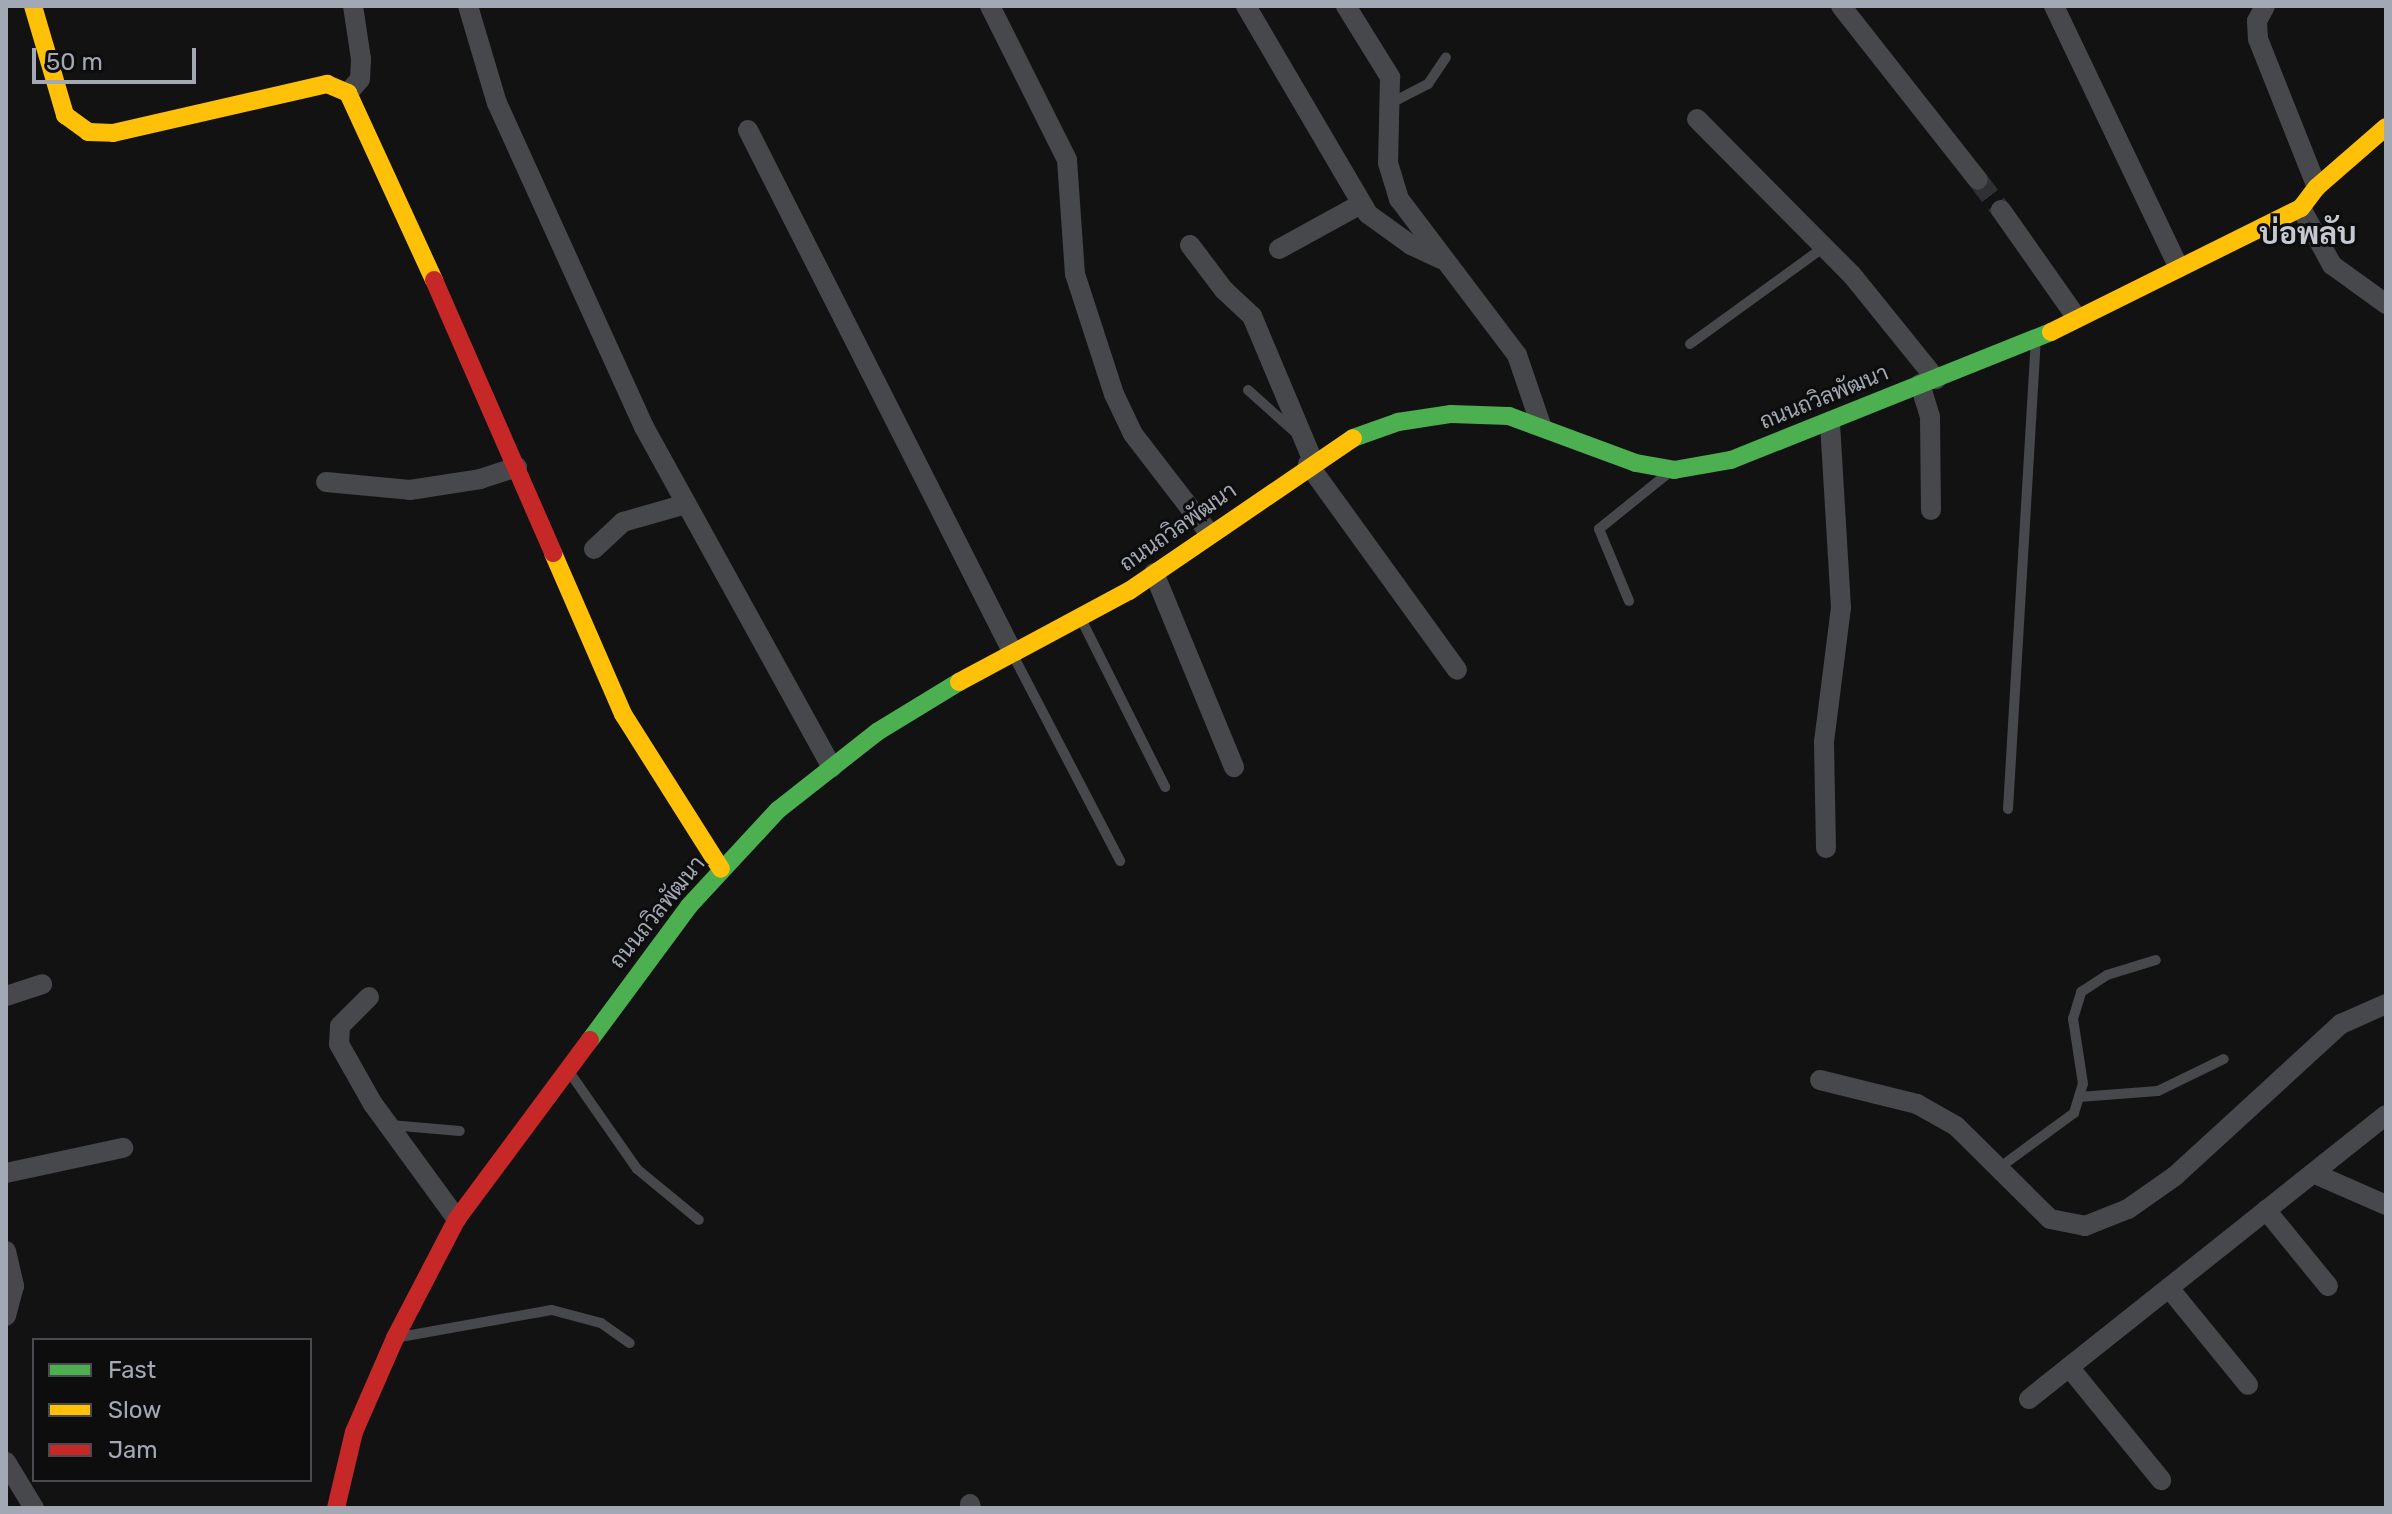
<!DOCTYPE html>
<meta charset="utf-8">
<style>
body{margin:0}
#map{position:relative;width:2392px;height:1514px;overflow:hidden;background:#121213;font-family:Rubik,Sarabun,sans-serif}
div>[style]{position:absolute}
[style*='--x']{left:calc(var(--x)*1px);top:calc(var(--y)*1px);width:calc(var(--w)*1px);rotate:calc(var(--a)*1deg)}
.street-tunnel>*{height:20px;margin-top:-10px;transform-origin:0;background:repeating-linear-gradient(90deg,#2f3033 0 20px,transparent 0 30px)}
.lane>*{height:10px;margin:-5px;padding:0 5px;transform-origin:5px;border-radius:5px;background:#47484b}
.street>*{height:20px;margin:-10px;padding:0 10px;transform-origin:10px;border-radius:10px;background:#47484b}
.fast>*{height:18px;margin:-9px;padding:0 9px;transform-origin:9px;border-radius:9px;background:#4caf50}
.slow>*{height:18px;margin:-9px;padding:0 9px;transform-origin:9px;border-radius:9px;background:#ffc107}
.jam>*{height:18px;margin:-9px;padding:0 9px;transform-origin:9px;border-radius:9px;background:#c62828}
span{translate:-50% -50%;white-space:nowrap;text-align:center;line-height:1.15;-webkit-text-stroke:6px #0d0d0e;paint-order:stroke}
.street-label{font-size:22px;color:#a3a9b4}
.district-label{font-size:30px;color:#c4c8d0;font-weight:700}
.frame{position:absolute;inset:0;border:8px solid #a3a9b4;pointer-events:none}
.legend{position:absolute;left:32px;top:1338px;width:280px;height:144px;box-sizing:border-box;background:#0d0d0e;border:2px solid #494b50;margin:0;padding:10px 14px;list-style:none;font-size:24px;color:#a3a9b4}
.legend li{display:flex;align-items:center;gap:16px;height:40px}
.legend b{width:40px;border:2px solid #494b50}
.scale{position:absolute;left:32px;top:48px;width:164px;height:36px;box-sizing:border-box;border:4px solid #a3a9b4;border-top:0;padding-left:10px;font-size:24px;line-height:28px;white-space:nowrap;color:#a3a9b4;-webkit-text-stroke:6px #0d0d0e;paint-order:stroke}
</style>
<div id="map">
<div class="street-tunnel">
<div style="--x:1978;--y:180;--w:38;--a:53"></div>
</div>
<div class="lane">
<div style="--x:1391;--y:103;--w:42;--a:-27.2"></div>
<div style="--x:1428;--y:84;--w:32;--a:-56"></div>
<div style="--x:1690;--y:344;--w:165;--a:-35.9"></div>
<div style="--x:1248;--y:390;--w:66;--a:41.9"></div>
<div style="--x:1629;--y:601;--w:78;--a:-112.6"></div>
<div style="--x:1599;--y:529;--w:86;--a:-38.9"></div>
<div style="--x:1081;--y:619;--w:188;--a:63.4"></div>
<div style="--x:1014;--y:657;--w:230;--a:62.5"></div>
<div style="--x:2008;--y:809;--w:469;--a:-86.6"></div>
<div style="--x:570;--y:1073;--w:117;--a:55.1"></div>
<div style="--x:637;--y:1169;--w:80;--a:39.4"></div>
<div style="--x:2079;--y:1097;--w:79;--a:-4.3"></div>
<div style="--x:2158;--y:1091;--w:73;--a:-25.9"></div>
<div style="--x:390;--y:1125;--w:70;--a:4.9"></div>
<div style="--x:1999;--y:1168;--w:93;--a:-36.3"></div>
<div style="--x:2074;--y:1113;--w:30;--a:-73"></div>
<div style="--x:2083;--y:1084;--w:66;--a:-98.7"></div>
<div style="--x:2073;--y:1019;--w:28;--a:-73"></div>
<div style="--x:2081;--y:992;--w:31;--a:-33"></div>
<div style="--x:2107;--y:975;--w:51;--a:-17"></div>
<div style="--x:400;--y:1337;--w:154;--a:-10.1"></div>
<div style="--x:552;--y:1310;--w:51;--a:14.9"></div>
<div style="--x:601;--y:1323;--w:35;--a:35"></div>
</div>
<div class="street">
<div style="--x:468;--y:6;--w:101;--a:73.4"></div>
<div style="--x:497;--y:103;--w:356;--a:65.6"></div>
<div style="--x:644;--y:427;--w:389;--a:61.1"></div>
<div style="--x:990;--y:6;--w:172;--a:63.4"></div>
<div style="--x:1067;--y:160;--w:114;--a:86"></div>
<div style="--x:1075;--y:274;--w:126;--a:72"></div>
<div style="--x:1114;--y:394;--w:44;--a:64.6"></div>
<div style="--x:1133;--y:434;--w:126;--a:52.4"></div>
<div style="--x:1246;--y:6;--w:241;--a:59.6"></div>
<div style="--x:1368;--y:214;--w:53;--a:35.8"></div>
<div style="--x:1411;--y:245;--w:33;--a:25"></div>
<div style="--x:1346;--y:6;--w:84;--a:58.2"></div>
<div style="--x:1390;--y:77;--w:86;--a:91.3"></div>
<div style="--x:1388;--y:163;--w:38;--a:73"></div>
<div style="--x:1399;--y:199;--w:196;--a:52.9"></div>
<div style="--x:1517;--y:355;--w:74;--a:71.1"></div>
<div style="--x:1841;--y:6;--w:221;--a:51.8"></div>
<div style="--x:2054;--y:6;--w:290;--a:64.5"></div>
<div style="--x:2265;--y:6;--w:17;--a:118"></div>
<div style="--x:2257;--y:21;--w:18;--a:87"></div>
<div style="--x:2258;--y:39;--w:159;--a:68.3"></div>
<div style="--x:348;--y:93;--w:18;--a:-49"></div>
<div style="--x:360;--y:79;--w:20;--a:-87"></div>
<div style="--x:361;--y:59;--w:54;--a:-98.6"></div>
<div style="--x:1697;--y:119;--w:220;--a:45.2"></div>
<div style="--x:1852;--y:275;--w:134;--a:51.1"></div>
<div style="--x:748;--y:130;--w:586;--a:63.13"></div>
<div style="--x:2301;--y:208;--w:65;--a:61.5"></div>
<div style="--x:2332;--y:265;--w:67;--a:35.8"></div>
<div style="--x:2001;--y:210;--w:132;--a:54.9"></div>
<div style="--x:1190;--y:245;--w:56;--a:52.9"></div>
<div style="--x:1224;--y:290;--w:38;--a:43"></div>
<div style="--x:1252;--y:316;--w:157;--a:67.2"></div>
<div style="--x:1279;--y:249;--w:94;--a:-28.8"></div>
<div style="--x:1920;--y:384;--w:34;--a:73"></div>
<div style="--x:1930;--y:417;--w:93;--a:89.4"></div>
<div style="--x:1308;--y:464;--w:254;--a:54.1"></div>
<div style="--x:326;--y:482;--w:84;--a:5.4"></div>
<div style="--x:410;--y:490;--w:71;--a:-8.9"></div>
<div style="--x:480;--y:479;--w:39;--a:-18"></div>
<div style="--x:594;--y:549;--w:40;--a:-43"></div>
<div style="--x:623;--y:522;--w:66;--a:-15.9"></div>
<div style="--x:1154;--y:573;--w:210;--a:67.6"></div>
<div style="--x:1826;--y:848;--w:106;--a:-91.1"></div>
<div style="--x:1824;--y:742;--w:135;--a:-82.8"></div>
<div style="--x:1841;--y:608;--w:187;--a:-93.4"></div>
<div style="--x:6;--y:996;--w:38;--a:-18"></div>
<div style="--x:369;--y:997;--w:41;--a:135"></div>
<div style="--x:340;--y:1026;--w:18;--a:93"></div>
<div style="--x:339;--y:1044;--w:69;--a:60.5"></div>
<div style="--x:373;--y:1104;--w:142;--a:53.9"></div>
<div style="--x:1820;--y:1080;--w:100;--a:13.9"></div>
<div style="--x:1917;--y:1104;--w:45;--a:29.4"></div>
<div style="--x:1956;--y:1126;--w:132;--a:44.7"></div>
<div style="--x:2050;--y:1219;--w:36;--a:11"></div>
<div style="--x:2085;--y:1226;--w:46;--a:-21.6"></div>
<div style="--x:2128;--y:1209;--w:57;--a:-35.1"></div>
<div style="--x:2175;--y:1176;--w:225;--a:-42.5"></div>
<div style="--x:2341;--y:1024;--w:49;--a:-24"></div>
<div style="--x:6;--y:1173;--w:120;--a:-12.1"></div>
<div style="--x:2313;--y:1173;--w:80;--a:23.7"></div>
<div style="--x:2266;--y:1210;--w:98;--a:50.8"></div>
<div style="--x:6;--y:1251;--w:36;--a:77"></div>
<div style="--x:14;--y:1286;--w:31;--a:105"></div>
<div style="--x:2169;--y:1288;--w:125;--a:50.8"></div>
<div style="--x:2069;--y:1367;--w:146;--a:50.8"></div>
<div style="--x:2029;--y:1399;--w:456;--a:-38.5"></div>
<div style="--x:6;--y:1462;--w:54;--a:58.7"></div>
<div style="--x:970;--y:1504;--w:4;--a:76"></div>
</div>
<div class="fast">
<div style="--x:1353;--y:438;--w:48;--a:-19.6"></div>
<div style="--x:1398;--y:422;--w:54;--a:-8.6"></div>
<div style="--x:1451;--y:414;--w:58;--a:2"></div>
<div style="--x:1509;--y:416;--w:135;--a:20.3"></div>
<div style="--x:1636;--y:463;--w:39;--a:10"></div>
<div style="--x:1674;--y:470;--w:58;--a:-10"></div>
<div style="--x:1731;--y:460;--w:345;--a:-21.8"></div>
<div style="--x:590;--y:1040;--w:167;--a:-53.5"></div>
<div style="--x:689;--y:906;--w:131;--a:-47.2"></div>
<div style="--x:778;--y:810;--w:126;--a:-38.2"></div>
<div style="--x:877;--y:732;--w:96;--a:-31.4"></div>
</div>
<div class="slow">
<div style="--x:33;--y:6;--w:114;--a:73.6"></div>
<div style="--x:65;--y:115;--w:29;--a:36"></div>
<div style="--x:88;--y:132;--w:25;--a:2"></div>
<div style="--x:113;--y:133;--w:220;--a:-12.9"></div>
<div style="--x:327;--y:84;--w:23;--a:23"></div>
<div style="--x:348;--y:93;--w:206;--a:65.3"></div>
<div style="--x:2051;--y:332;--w:279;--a:-26.4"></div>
<div style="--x:2301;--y:208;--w:26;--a:-53"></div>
<div style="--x:2317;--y:187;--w:91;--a:-41"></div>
<div style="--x:553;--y:553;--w:176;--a:66.5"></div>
<div style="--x:623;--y:714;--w:183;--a:57.7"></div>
<div style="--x:959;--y:682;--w:193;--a:-28.2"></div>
<div style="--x:1129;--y:591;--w:271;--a:-34.3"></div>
</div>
<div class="jam">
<div style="--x:434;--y:280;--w:298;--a:66.4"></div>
<div style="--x:336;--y:1508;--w:78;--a:-76.7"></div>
<div style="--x:354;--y:1432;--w:103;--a:-66.4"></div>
<div style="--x:395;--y:1338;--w:134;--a:-62.5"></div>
<div style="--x:457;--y:1219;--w:223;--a:-53.4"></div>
</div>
<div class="street-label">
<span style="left:1824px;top:397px;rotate:-22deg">ถนนถวิลพัฒนา</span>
<span style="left:1178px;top:527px;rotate:-35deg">ถนนถวิลพัฒนา</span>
<span style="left:657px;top:912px;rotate:-51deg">ถนนถวิลพัฒนา</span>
</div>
<div class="district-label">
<span style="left:2308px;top:234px">บ่อพลับ</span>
</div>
<div class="frame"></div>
<ul class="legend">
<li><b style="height:10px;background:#4caf50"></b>Fast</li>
<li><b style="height:10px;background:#ffc107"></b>Slow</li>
<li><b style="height:10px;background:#c62828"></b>Jam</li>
</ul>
<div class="scale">50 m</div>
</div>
